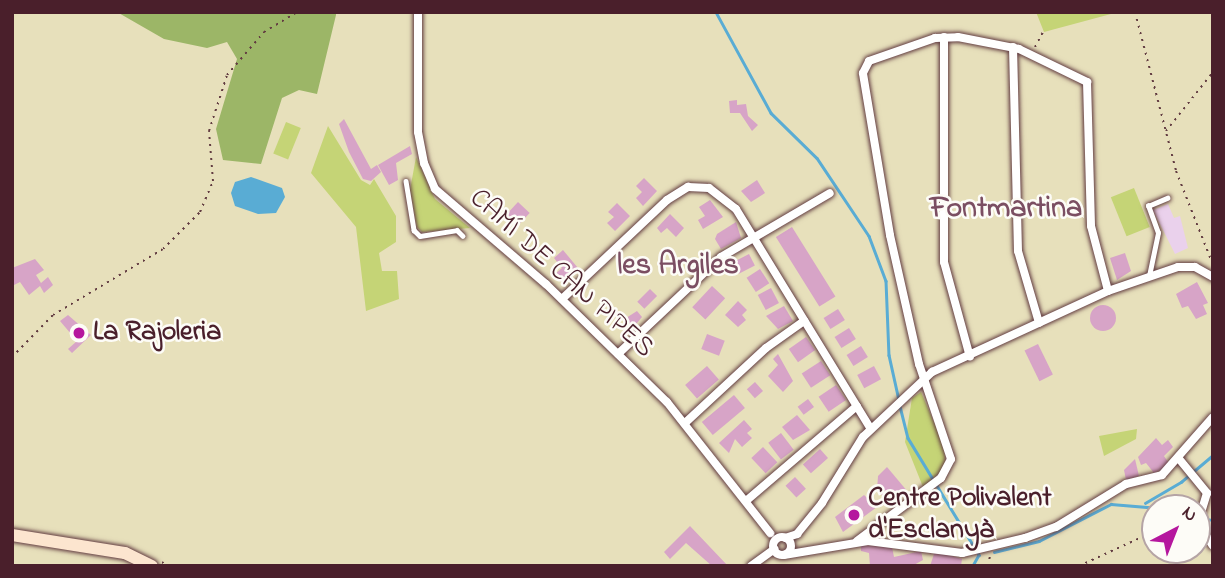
<!DOCTYPE html>
<meta charset="utf-8">
<style>
body{margin:0}
#map{position:relative;width:1225px;height:578px;overflow:hidden;background:#e7e0bb;font-family:"Indie Flower",sans-serif}
div>[style]{position:absolute}
[style*='--x']{left:calc(var(--x)*1px);top:calc(var(--y)*1px);width:calc(var(--w)*1px);rotate:calc(var(--a)*1deg)}
.built>*{inset:0;background:#ead1ec}
.green>*{inset:0;background:#c5d476;transform-origin:0 0}
.forest>*{inset:0;background:#9cb667}
.water>*{inset:0;background:#59acd4}
.stream>*{height:2.5px;margin:-1.25px;padding:0 1.25px;transform-origin:1.25px;border-radius:1.25px;background:#59acd4}
.building>*{inset:0;background:#d7a4c7;transform-origin:0 0}
.round{border-radius:50%}
.path>*{height:2px;margin-top:-1px;transform-origin:0;background:repeating-linear-gradient(90deg,#623c41 0 2px,transparent 0 7px)}
.roads{filter:drop-shadow(0 0 2px #623c41) drop-shadow(0 0 2px #623c41)}
.service>*{height:4.5px;margin:-2.25px;padding:0 2.25px;transform-origin:2.25px;border-radius:2.25px;background:#fff}
.minor>*{height:8px;margin:-4px;padding:0 4px;transform-origin:4px;border-radius:4px;background:#fff}
.minor>.ring{margin:-4px;padding:0;box-sizing:content-box;background:none;border:8px solid #fff;border-radius:50%}
.secondary>*{height:12px;margin:-6px;padding:0 6px;transform-origin:6px;border-radius:6px;background:#fce5cf}
.dots>*{width:19px;height:19px;translate:-50% -50%;box-sizing:border-box;border:4px solid #fdfcf7;border-radius:50%}
span{translate:-50% -50%;white-space:nowrap;text-align:center;line-height:1.15;-webkit-text-stroke:5px #fdfcf7;paint-order:stroke}
.street-label{font-size:28px;color:#4a1f2b}
.poi-label{font-size:28px;color:#4a1f2b;font-weight:700}
.left{translate:0 -50%;text-align:left}
.neighbourhood-label{font-size:30px;color:#7b4e62;font-weight:700}
.frame{position:absolute;inset:0;border:14px solid #4a1f2b;pointer-events:none}
.north{position:absolute;left:1141px;top:494px;width:70px;height:70px;box-sizing:border-box;background:#fdfcf7;border:2px solid #b5a4a5;border-radius:50%;rotate:42deg;font-size:19px;font-weight:700;line-height:28px;text-align:center;color:#4a1f2b}
.north::after{content:'';display:block;margin:auto;width:24px;height:32px;background:#b5179e;clip-path:polygon(50% 0,100% 100%,50% 72%,0 100%)}
</style>
<div id="map">
<div class="built">
<div style="clip-path:polygon(1168px 204px,1174px 218px,1180px 216px,1188px 248px,1175px 254px,1153px 210px)"></div>
</div>
<div class="green">
<div style="clip-path:polygon(1036px 12px,1111px 12px,1111px 14px,1044px 32px)"></div>
<div style="left:286px;top:122px;width:16px;height:34px;rotate:22deg"></div>
<div style="clip-path:polygon(328px 126px,361px 180px,370px 185px,374px 179px,396px 216px,396px 242px,379px 253px,382px 271px,397px 271px,399px 299px,366px 311px,356px 227px,311px 173px)"></div>
<div style="clip-path:polygon(416px 157px,435px 199px,470px 228px,422px 232px,417px 227px,410px 190px)"></div>
<div style="left:1134px;top:188px;width:42px;height:25px;rotate:68deg"></div>
<div style="clip-path:polygon(921px 392px,944px 446px,945px 461px,944px 469px,923px 487px,905px 442px,912px 398px)"></div>
<div style="clip-path:polygon(1137px 429px,1136px 439px,1104px 456px,1099px 436px)"></div>
</div>
<div class="forest">
<div style="clip-path:polygon(117px 12px,336px 12px,336px 15px,317px 94px,299px 90px,282px 98px,261px 164px,223px 160px,216px 129px,237px 59px,227px 42px,207px 48px,164px 39px)"></div>
</div>
<div class="water">
<div style="clip-path:polygon(251px 177px,282px 188px,285px 197px,276px 213px,258px 214px,235px 206px,231px 193px,235px 182px)"></div>
</div>
<div class="stream">
<div style="--x:716;--y:12;--w:115;--a:61.4"></div>
<div style="--x:771;--y:113;--w:64;--a:44.4"></div>
<div style="--x:817;--y:158;--w:94;--a:56.3"></div>
<div style="--x:869;--y:236;--w:48;--a:69.3"></div>
<div style="--x:886;--y:281;--w:74;--a:87.7"></div>
<div style="--x:889;--y:355;--w:46;--a:77.5"></div>
<div style="--x:900;--y:406;--w:33;--a:76"></div>
<div style="--x:908;--y:438;--w:137;--a:58.7"></div>
<div style="--x:979;--y:555;--w:13;--a:119"></div>
<div style="--x:1145;--y:503;--w:42;--a:-30.3"></div>
<div style="--x:1181;--y:482;--w:42;--a:-40.2"></div>
<div style="--x:1200;--y:518;--w:13;--a:9"></div>
<div style="--x:994;--y:552;--w:46;--a:-13.7"></div>
<div style="--x:1039;--y:541;--w:81;--a:-27.2"></div>
<div style="--x:1111;--y:504;--w:48;--a:4.8"></div>
</div>
<div class="building">
<div style="clip-path:polygon(737px 100px,737px 105px,746px 104px,748px 116px,758px 125px,752px 131px,740px 113px,730px 113px,729px 101px)"></div>
<div style="clip-path:polygon(344px 119px,371px 169px,377px 165px,381px 172px,371px 181px,363px 179px,349px 152px,339px 124px)"></div>
<div style="clip-path:polygon(410px 146px,412px 154px,396px 163px,398px 180px,389px 185px,378px 165px)"></div>
<div style="clip-path:polygon(644px 178px,657px 191px,643px 206px,636px 198px,642px 192px,636px 186px)"></div>
<div style="clip-path:polygon(757px 180px,765px 193px,751px 202px,741px 191px)"></div>
<div style="clip-path:polygon(710px 200px,723px 217px,703px 229px,698px 220px,705px 216px,699px 207px)"></div>
<div style="left:518px;top:202px;width:16px;height:18px;rotate:43deg"></div>
<div style="clip-path:polygon(617px 203px,630px 216px,615px 231px,607px 223px,614px 217px,608px 212px)"></div>
<div style="clip-path:polygon(670px 214px,684px 228px,676px 237px,667px 228px,661px 233px,657px 228px)"></div>
<div style="clip-path:polygon(736px 222px,741px 238px,721px 249px,715px 239px,717px 234px)"></div>
<div style="left:792px;top:227px;width:82px;height:19px;rotate:58deg"></div>
<div style="clip-path:polygon(563px 250px,578px 268px,562px 282px,555px 274px,562px 268px,554px 258px)"></div>
<div style="clip-path:polygon(1125px 253px,1131px 271px,1117px 280px,1110px 258px)"></div>
<div style="left:749px;top:254px;width:13px;height:18px;rotate:63deg"></div>
<div style="clip-path:polygon(35px 259px,44px 270px,36px 275px,41px 283px,48px 277px,53px 285px,44px 293px,40px 286px,29px 295px,20px 282px,14px 285px,12px 268px)"></div>
<div style="left:760px;top:269px;width:17px;height:16px;rotate:57deg"></div>
<div style="clip-path:polygon(1197px 282px,1208px 303px,1203px 305px,1207px 314px,1196px 319px,1188px 306px,1182px 308px,1176px 294px)"></div>
<div style="left:712px;top:286px;width:18px;height:29px;rotate:43deg"></div>
<div style="left:771px;top:288px;width:17px;height:15px;rotate:62deg"></div>
<div style="left:650px;top:289px;width:10px;height:18px;rotate:45deg"></div>
<div style="clip-path:polygon(738px 301px,747px 310px,742px 315px,746px 320px,738px 327px,725px 315px)"></div>
<div class="round" style="left:1090px;top:305px;width:26px;height:26px"></div>
<div style="clip-path:polygon(784px 306px,793px 321px,778px 329px,766px 316px)"></div>
<div style="left:838px;top:309px;width:13px;height:17px;rotate:58deg"></div>
<div style="clip-path:polygon(637px 311px,642px 317px,632px 329px,625px 328px,626px 318px)"></div>
<div style="clip-path:polygon(68px 315px,91px 335px,72px 353px,68px 349px,77px 341px,60px 321px)"></div>
<div style="left:849px;top:328px;width:13px;height:17px;rotate:58deg"></div>
<div style="left:707px;top:334px;width:19px;height:16px;rotate:21deg"></div>
<div style="left:806px;top:337px;width:16px;height:21px;rotate:55deg"></div>
<div style="left:1038px;top:344px;width:34px;height:15px;rotate:64deg"></div>
<div style="left:861px;top:346px;width:13px;height:17px;rotate:58deg"></div>
<div style="clip-path:polygon(778px 354px,793px 381px,783px 392px,768px 376px,778px 365px,773px 359px)"></div>
<div style="left:821px;top:361px;width:17px;height:23px;rotate:57deg"></div>
<div style="left:707px;top:366px;width:18px;height:29px;rotate:49deg"></div>
<div style="left:874px;top:366px;width:15px;height:19px;rotate:62deg"></div>
<div style="left:755px;top:382px;width:12px;height:11px;rotate:48deg"></div>
<div style="left:836px;top:385px;width:18px;height:21px;rotate:56deg"></div>
<div style="left:734px;top:395px;width:17px;height:42px;rotate:50deg"></div>
<div style="left:808px;top:399px;width:10px;height:13px;rotate:53deg"></div>
<div style="clip-path:polygon(797px 415px,810px 430px,793px 440px,782px 427px)"></div>
<div style="clip-path:polygon(744px 420px,752px 429px,747px 433px,752px 438px,742px 447px,735px 439px,729px 453px,719px 443px)"></div>
<div style="left:781px;top:433px;width:21px;height:16px;rotate:53deg"></div>
<div style="clip-path:polygon(1156px 438px,1162px 445px,1168px 440px,1173px 447px,1164px 456px,1170px 465px,1154px 473px,1146px 463px,1141px 465px,1138px 457px)"></div>
<div style="left:763px;top:447px;width:21px;height:16px;rotate:47deg"></div>
<div style="left:820px;top:449px;width:12px;height:23px;rotate:48deg"></div>
<div style="clip-path:polygon(1135px 459px,1139px 476px,1126px 480px,1124px 470px)"></div>
<div style="clip-path:polygon(887px 467px,908px 492px,891px 505px,877px 490px,878px 476px)"></div>
<div style="left:795px;top:477px;width:16px;height:13px;rotate:47deg"></div>
<div style="clip-path:polygon(864px 495px,877px 507px,843px 532px,835px 517px)"></div>
<div style="clip-path:polygon(690px 526px,728px 566px,712px 566px,686px 543px,670px 559px,664px 552px)"></div>
<div style="clip-path:polygon(861px 545px,892px 547px,894px 557px,921px 551px,923px 560px,912px 566px,870px 566px,869px 553px,861px 551px)"></div>
<div style="clip-path:polygon(935px 551px,962px 559px,961px 566px,930px 566px)"></div>
</div>
<div class="path">
<div style="--x:1135;--y:12;--w:164;--a:75.5"></div>
<div style="--x:1176;--y:171;--w:101;--a:68.5"></div>
<div style="--x:1035;--y:47;--w:17;--a:-62"></div>
<div style="--x:1166;--y:131;--w:75;--a:-51.5"></div>
<div style="--x:12;--y:357;--w:59;--a:-45.7"></div>
<div style="--x:53;--y:315;--w:128;--a:-31"></div>
<div style="--x:163;--y:249;--w:52;--a:-45"></div>
<div style="--x:200;--y:212;--w:34;--a:-67"></div>
<div style="--x:213;--y:181;--w:50;--a:-94.6"></div>
<div style="--x:209;--y:131;--w:59;--a:-72.2"></div>
<div style="--x:227;--y:75;--w:57;--a:-49.3"></div>
<div style="--x:264;--y:32;--w:39;--a:-31"></div>
<div style="--x:162;--y:562;--w:6;--a:39"></div>
<div style="--x:988;--y:566;--w:10;--a:-79"></div>
<div style="--x:1079;--y:566;--w:84;--a:-24.7"></div>
</div>
<div class="roads">
<div class="service">
<div style="--x:406;--y:181;--w:50;--a:80.7"></div>
<div style="--x:414;--y:230;--w:8;--a:45"></div>
<div style="--x:420;--y:236;--w:37;--a:-9"></div>
<div style="--x:457;--y:230;--w:8;--a:45"></div>
<div style="--x:1149;--y:276;--w:44;--a:-78.2"></div>
<div style="--x:1158;--y:233;--w:29;--a:-110"></div>
<div style="--x:1148;--y:206;--w:21;--a:-23"></div>
</div>
<div class="minor">
<div style="--x:418;--y:12;--w:120;--a:90"></div>
<div style="--x:418;--y:132;--w:32;--a:79"></div>
<div style="--x:424;--y:163;--w:28;--a:67"></div>
<div style="--x:435;--y:189;--w:146;--a:40.6"></div>
<div style="--x:546;--y:284;--w:169;--a:44.3"></div>
<div style="--x:667;--y:402;--w:167;--a:51.8"></div>
<div style="--x:944;--y:37;--w:225;--a:90"></div>
<div style="--x:944;--y:262;--w:98;--a:74.7"></div>
<div style="--x:1013;--y:47;--w:204;--a:88.6"></div>
<div style="--x:1018;--y:251;--w:75;--a:73.7"></div>
<div style="--x:562;--y:299;--w:144;--a:-43.3"></div>
<div style="--x:667;--y:200;--w:25;--a:-32"></div>
<div style="--x:688;--y:187;--w:21;--a:3"></div>
<div style="--x:709;--y:188;--w:34;--a:38"></div>
<div style="--x:736;--y:209;--w:258;--a:58.5"></div>
<div style="--x:618;--y:354;--w:141;--a:-43.3"></div>
<div style="--x:721;--y:257;--w:126;--a:-30.4"></div>
<div style="--x:685;--y:423;--w:110;--a:-42.8"></div>
<div style="--x:766;--y:348;--w:47;--a:-35.4"></div>
<div style="--x:1180;--y:460;--w:43;--a:50.7"></div>
<div style="--x:1207;--y:493;--w:31;--a:107"></div>
<div style="--x:1198;--y:523;--w:27;--a:57"></div>
<div style="--x:746;--y:501;--w:146;--a:-40.6"></div>
<div class="ring" style="left:773px;top:537px;width:10px;height:10px"></div>
<div style="--x:785;--y:538;--w:13;--a:-18"></div>
<div style="--x:797;--y:534;--w:40;--a:-51"></div>
<div style="--x:822;--y:503;--w:78;--a:-58.2"></div>
<div style="--x:863;--y:437;--w:95;--a:-43.3"></div>
<div style="--x:932;--y:372;--w:194;--a:-24.7"></div>
<div style="--x:1108;--y:291;--w:74;--a:-18.9"></div>
<div style="--x:1178;--y:267;--w:17;--a:0"></div>
<div style="--x:1195;--y:267;--w:21;--a:29"></div>
<div style="--x:857;--y:541;--w:105;--a:-36.9"></div>
<div style="--x:941;--y:478;--w:21;--a:-62"></div>
<div style="--x:951;--y:459;--w:100;--a:-108.6"></div>
<div style="--x:919;--y:364;--w:132;--a:-102.7"></div>
<div style="--x:890;--y:235;--w:164;--a:-99.5"></div>
<div style="--x:863;--y:73;--w:13;--a:-63"></div>
<div style="--x:869;--y:61;--w:70;--a:-19.2"></div>
<div style="--x:935;--y:38;--w:23;--a:-2"></div>
<div style="--x:958;--y:37;--w:62;--a:11.1"></div>
<div style="--x:1019;--y:49;--w:76;--a:25.9"></div>
<div style="--x:1087;--y:82;--w:144;--a:88.4"></div>
<div style="--x:1091;--y:226;--w:67;--a:75.3"></div>
<div style="--x:784;--y:555;--w:85;--a:-9.5"></div>
<div style="--x:868;--y:541;--w:95;--a:7.3"></div>
<div style="--x:962;--y:553;--w:65;--a:-13.4"></div>
<div style="--x:1025;--y:538;--w:33;--a:-20"></div>
<div style="--x:1056;--y:527;--w:82;--a:-31.6"></div>
<div style="--x:1126;--y:484;--w:37;--a:-14"></div>
<div style="--x:1162;--y:475;--w:77;--a:-48.7"></div>
<div style="--x:751;--y:566;--w:29;--a:-36"></div>
</div>
<div class="secondary">
<div style="--x:12;--y:535;--w:114;--a:9.1"></div>
<div style="--x:125;--y:553;--w:30;--a:26"></div>
</div>
</div>
<div class="dots">
<div style="left:79px;top:333px;background:#b5179e"></div>
<div style="left:854px;top:515px;background:#b5179e"></div>
</div>
<div class="street-label">
<span style="left:561px;top:274px;rotate:42deg">CAMÍ DE CAN PIPES</span>
</div>
<div class="poi-label">
<span class="left" style="left:93px;top:333px">La Rajoleria</span>
<span class="left" style="left:868px;top:515px">Centre Polivalent<br>d'Esclanyà</span>
</div>
<div class="neighbourhood-label">
<span style="left:1006px;top:209px">Fontmartina</span>
<span style="left:678px;top:266px">les Argiles</span>
</div>
<div class="frame"></div>
<div class="north">N</div>
</div>
